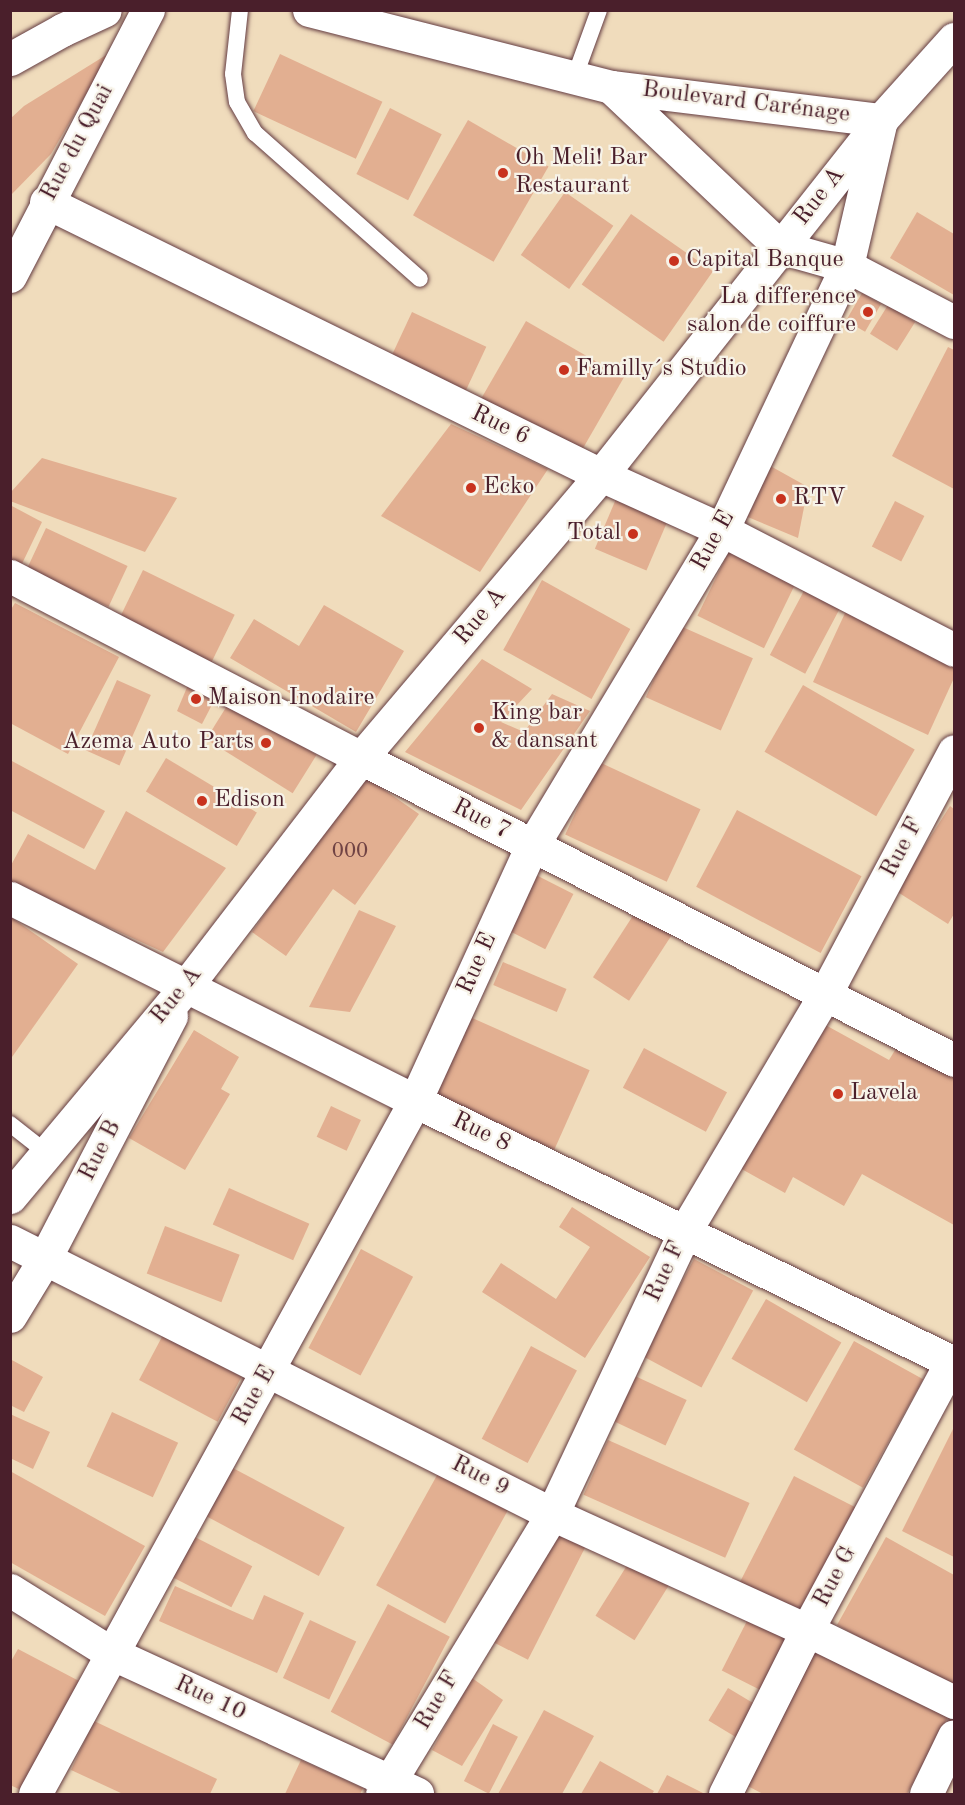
<!DOCTYPE html>
<meta charset="utf-8">
<style>
body{margin:0}
#map{position:relative;width:965px;height:1805px;overflow:hidden;background:#f0dcbc;font-family:"Old Standard TT",serif}
div>[style]{position:absolute}
[style*='--x']{left:calc(var(--x)*1px);top:calc(var(--y)*1px);width:calc(var(--w)*1px);rotate:calc(var(--a)*1deg)}
.building>*{inset:0;background:#e2af91;transform-origin:0 0}
.roads{filter:drop-shadow(0 0 2px #633b41) drop-shadow(0 0 2px #633b41)}
.lane>*{height:16px;margin:-8px;padding:0 8px;transform-origin:8px;border-radius:8px;background:#fff}
.street>*{height:33px;margin:-16.5px;padding:0 16.5px;transform-origin:16.5px;border-radius:16.5px;background:#fff}
.secondary>*{height:33px;margin:-16.5px;padding:0 16.5px;transform-origin:16.5px;border-radius:16.5px;background:#fff}
.dots>*{width:16px;height:16px;translate:-50% -50%;box-sizing:border-box;border:3px solid #f7f3e8;border-radius:50%}
span{translate:-50% -50%;white-space:nowrap;text-align:center;line-height:1.15;-webkit-text-stroke:4.5px #f7f3e8;paint-order:stroke}
.number-label{font-size:21px;color:#704344}
.number-label span{-webkit-text-stroke-width:0}
.street-label{font-size:24px;color:#4a1f2b}
.poi-label{font-size:24px;color:#4a1f2b}
.left{translate:0 -50%;text-align:left}
.right{translate:-100% -50%;text-align:right}
.frame{position:absolute;inset:0;border:12px solid #4a1f2b;pointer-events:none}
</style>
<div id="map">
<div class="building">
<div style="clip-path:polygon(111px 52px,51px 154px,10px 196px,10px 119px,24px 106px)"></div>
<div style="left:280px;top:54px;width:113px;height:63px;rotate:25deg"></div>
<div style="left:390px;top:108px;width:58px;height:74px;rotate:27deg"></div>
<div style="left:468px;top:120px;width:93px;height:110px;rotate:30deg"></div>
<div style="left:565px;top:192px;width:59px;height:77px;rotate:35deg"></div>
<div style="clip-path:polygon(917px 212px,954px 234px,954px 295px,890px 258px)"></div>
<div style="left:631px;top:214px;width:100px;height:86px;rotate:35deg"></div>
<div style="left:862px;top:293px;width:22px;height:32px;rotate:30deg"></div>
<div style="left:888px;top:305px;width:32px;height:34px;rotate:32deg"></div>
<div style="left:412px;top:312px;width:82px;height:54px;rotate:25deg"></div>
<div style="left:526px;top:321px;width:113px;height:93px;rotate:30deg"></div>
<div style="clip-path:polygon(948px 347px,954px 350px,954px 489px,892px 456px)"></div>
<div style="clip-path:polygon(451px 424px,548px 469px,480px 572px,381px 516px)"></div>
<div style="clip-path:polygon(42px 458px,177px 498px,145px 552px,10px 501px,10px 493px)"></div>
<div style="clip-path:polygon(765px 463px,808px 487px,798px 538px,743px 515px)"></div>
<div style="left:616px;top:499px;width:56px;height:54px;rotate:23deg"></div>
<div style="left:895px;top:501px;width:33px;height:51px;rotate:27deg"></div>
<div style="clip-path:polygon(10px 505px,42px 522px,19px 570px,10px 566px)"></div>
<div style="left:46px;top:528px;width:90px;height:45px;rotate:25deg"></div>
<div style="left:729px;top:551px;width:74px;height:72px;rotate:26deg"></div>
<div style="left:143px;top:570px;width:102px;height:57px;rotate:26deg"></div>
<div style="left:542px;top:580px;width:101px;height:80px;rotate:29deg"></div>
<div style="left:806px;top:587px;width:40px;height:77px;rotate:28deg"></div>
<div style="clip-path:polygon(15px 603px,119px 657px,68px 754px,10px 723px,10px 611px)"></div>
<div style="clip-path:polygon(324px 605px,404px 651px,356px 732px,230px 658px,254px 619px,299px 646px)"></div>
<div style="clip-path:polygon(846px 611px,954px 662px,954px 678px,928px 735px,813px 682px)"></div>
<div style="left:678px;top:625px;width:82px;height:79px;rotate:24deg"></div>
<div style="clip-path:polygon(482px 659px,532px 689px,501px 722px,524px 732px,552px 694px,590px 711px,521px 810px,405px 752px)"></div>
<div style="left:117px;top:680px;width:37px;height:77px;rotate:24deg"></div>
<div style="clip-path:polygon(188px 685px,216px 697px,202px 724px,177px 711px)"></div>
<div style="left:803px;top:685px;width:129px;height:77px;rotate:30deg"></div>
<div style="left:230px;top:701px;width:102px;height:45px;rotate:32deg"></div>
<div style="left:166px;top:758px;width:106px;height:39px;rotate:31deg"></div>
<div style="clip-path:polygon(10px 760px,105px 811px,84px 849px,10px 810px)"></div>
<div style="left:599px;top:762px;width:112px;height:80px;rotate:25deg"></div>
<div style="clip-path:polygon(363px 775px,419px 814px,355px 905px,333px 889px,286px 956px,252px 932px)"></div>
<div style="clip-path:polygon(950px 806px,954px 809px,954px 914px,948px 924px,896px 891px)"></div>
<div style="left:737px;top:810px;width:141px;height:87px;rotate:28deg"></div>
<div style="clip-path:polygon(126px 811px,226px 868px,163px 952px,10px 882px,10px 867px,28px 834px,95px 870px)"></div>
<div style="left:536px;top:875px;width:42px;height:62px;rotate:27deg"></div>
<div style="clip-path:polygon(359px 910px,396px 926px,350px 1012px,309px 1007px)"></div>
<div style="left:636px;top:911px;width:43px;height:79px;rotate:33deg"></div>
<div style="clip-path:polygon(12px 918px,78px 964px,12px 1057px,10px 921px)"></div>
<div style="left:503px;top:962px;width:69px;height:25px;rotate:23deg"></div>
<div style="left:470px;top:1017px;width:131px;height:87px;rotate:24deg"></div>
<div style="clip-path:polygon(820px 1022px,889px 1060px,900px 1042px,954px 1072px,954px 1225px,862px 1174px,844px 1206px,793px 1177px,785px 1193px,738px 1167px)"></div>
<div style="clip-path:polygon(194px 1030px,239px 1057px,221px 1089px,230px 1094px,185px 1170px,129px 1138px)"></div>
<div style="left:644px;top:1048px;width:94px;height:45px;rotate:28deg"></div>
<div style="left:331px;top:1106px;width:33px;height:34px;rotate:25deg"></div>
<div style="left:229px;top:1188px;width:88px;height:40px;rotate:24deg"></div>
<div style="clip-path:polygon(572px 1207px,650px 1257px,585px 1358px,482px 1292px,501px 1263px,556px 1299px,590px 1247px,559px 1227px)"></div>
<div style="left:165px;top:1226px;width:80px;height:51px;rotate:21deg"></div>
<div style="left:361px;top:1249px;width:59px;height:112px;rotate:28deg"></div>
<div style="left:694px;top:1259px;width:67px;height:110px;rotate:28deg"></div>
<div style="left:766px;top:1299px;width:87px;height:69px;rotate:30deg"></div>
<div style="left:163px;top:1335px;width:89px;height:51px;rotate:28deg"></div>
<div style="left:854px;top:1341px;width:79px;height:124px;rotate:29deg"></div>
<div style="left:531px;top:1346px;width:52px;height:105px;rotate:28deg"></div>
<div style="clip-path:polygon(10px 1359px,43px 1377px,24px 1412px,10px 1405px)"></div>
<div style="left:635px;top:1376px;width:57px;height:50px;rotate:25deg"></div>
<div style="left:112px;top:1412px;width:73px;height:60px;rotate:25deg"></div>
<div style="clip-path:polygon(10px 1414px,50px 1432px,33px 1469px,10px 1458px)"></div>
<div style="clip-path:polygon(954px 1427px,954px 1557px,902px 1531px)"></div>
<div style="left:608px;top:1440px;width:155px;height:60px;rotate:24deg"></div>
<div style="left:229px;top:1466px;width:131px;height:55px;rotate:28deg"></div>
<div style="left:441px;top:1468px;width:79px;height:134px;rotate:29deg"></div>
<div style="clip-path:polygon(10px 1471px,145px 1546px,105px 1616px,10px 1562px)"></div>
<div style="left:794px;top:1476px;width:70px;height:121px;rotate:27deg"></div>
<div style="left:550px;top:1524px;width:42px;height:131px;rotate:27deg"></div>
<div style="left:189px;top:1534px;width:71px;height:46px;rotate:27deg"></div>
<div style="clip-path:polygon(886px 1537px,954px 1575px,954px 1690px,837px 1625px)"></div>
<div style="left:631px;top:1559px;width:46px;height:67px;rotate:32deg"></div>
<div style="clip-path:polygon(175px 1586px,253px 1620px,264px 1595px,304px 1613px,277px 1673px,159px 1621px)"></div>
<div style="left:388px;top:1604px;width:70px;height:122px;rotate:28deg"></div>
<div style="left:749px;top:1617px;width:46px;height:60px;rotate:27deg"></div>
<div style="left:310px;top:1620px;width:51px;height:64px;rotate:25deg"></div>
<div style="clip-path:polygon(813px 1646px,948px 1717px,907px 1794px,763px 1794px,740px 1782px)"></div>
<div style="clip-path:polygon(18px 1649px,79px 1681px,21px 1790px,10px 1785px,10px 1663px)"></div>
<div style="clip-path:polygon(472px 1678px,503px 1700px,462px 1766px,432px 1750px)"></div>
<div style="left:728px;top:1688px;width:37px;height:38px;rotate:31deg"></div>
<div style="clip-path:polygon(544px 1710px,594px 1736px,562px 1794px,498px 1794px)"></div>
<div style="clip-path:polygon(94px 1721px,217px 1779px,210px 1794px,123px 1794px,71px 1770px)"></div>
<div style="left:493px;top:1724px;width:28px;height:64px;rotate:27deg"></div>
<div style="clip-path:polygon(301px 1760px,363px 1788px,360px 1794px,285px 1794px)"></div>
<div style="clip-path:polygon(600px 1761px,654px 1791px,652px 1794px,581px 1794px)"></div>
<div style="clip-path:polygon(667px 1775px,705px 1794px,657px 1794px)"></div>
</div>
<div class="roads">
<div class="lane">
<div style="--x:240;--y:10;--w:64;--a:96.2"></div>
<div style="--x:233;--y:74;--w:28;--a:82"></div>
<div style="--x:237;--y:102;--w:36;--a:60"></div>
<div style="--x:255;--y:133;--w:220;--a:41.5"></div>
<div style="--x:575;--y:76;--w:70;--a:-70"></div>
<div style="--x:10;--y:1124;--w:47;--a:38.1"></div>
</div>
<div class="street">
<div style="--x:46;--y:202;--w:619;--a:26.19"></div>
<div style="--x:601;--y:475;--w:133;--a:24.4"></div>
<div style="--x:722;--y:530;--w:261;--a:27.3"></div>
<div style="--x:780;--y:247;--w:70;--a:15.8"></div>
<div style="--x:847;--y:266;--w:121;--a:27.6"></div>
<div style="--x:10;--y:276;--w:300;--a:-62.6"></div>
<div style="--x:10;--y:576;--w:395;--a:27.4"></div>
<div style="--x:361;--y:758;--w:665;--a:26.99"></div>
<div style="--x:10;--y:898;--w:453;--a:26.6"></div>
<div style="--x:415;--y:1101;--w:599;--a:25.92"></div>
<div style="--x:10;--y:1241;--w:607;--a:26.73"></div>
<div style="--x:552;--y:1514;--w:280;--a:24.5"></div>
<div style="--x:807;--y:1630;--w:164;--a:26.1"></div>
<div style="--x:10;--y:1316;--w:66;--a:-58.7"></div>
<div style="--x:44;--y:1260;--w:275;--a:-62.5"></div>
<div style="--x:10;--y:1590;--w:119;--a:32"></div>
<div style="--x:111;--y:1653;--w:337;--a:24.7"></div>
<div style="--x:35;--y:1794;--w:790;--a:-61.26"></div>
<div style="--x:415;--y:1101;--w:281;--a:-65.4"></div>
<div style="--x:532;--y:846;--w:369;--a:-59"></div>
<div style="--x:722;--y:530;--w:292;--a:-64.7"></div>
<div style="--x:847;--y:266;--w:150;--a:-76.9"></div>
<div style="--x:382;--y:1794;--w:328;--a:-58.7"></div>
<div style="--x:552;--y:1514;--w:313;--a:-64.8"></div>
<div style="--x:685;--y:1231;--w:273;--a:-59.4"></div>
<div style="--x:824;--y:996;--w:277;--a:-62"></div>
<div style="--x:725;--y:1794;--w:183;--a:-63.4"></div>
<div style="--x:807;--y:1630;--w:306;--a:-61.7"></div>
<div style="--x:926;--y:1794;--w:64;--a:-64.2"></div>
</div>
<div class="secondary">
<div style="--x:309;--y:10;--w:312;--a:14.3"></div>
<div style="--x:611;--y:87;--w:272;--a:7"></div>
<div style="--x:10;--y:59;--w:60;--a:-29.1"></div>
<div style="--x:62;--y:30;--w:47;--a:-24.9"></div>
<div style="--x:611;--y:87;--w:233;--a:43.4"></div>
<div style="--x:10;--y:1197;--w:276;--a:-50.1"></div>
<div style="--x:187;--y:985;--w:286;--a:-52.5"></div>
<div style="--x:361;--y:758;--w:371;--a:-49.7"></div>
<div style="--x:601;--y:475;--w:452;--a:-51.7"></div>
<div style="--x:881;--y:120;--w:109;--a:-48"></div>
</div>
</div>
<div class="dots">
<div style="left:503px;top:173px;background:#c8321e"></div>
<div style="left:674px;top:261px;background:#c8321e"></div>
<div style="left:868px;top:312px;background:#c8321e"></div>
<div style="left:564px;top:370px;background:#c8321e"></div>
<div style="left:471px;top:488px;background:#c8321e"></div>
<div style="left:781px;top:499px;background:#c8321e"></div>
<div style="left:633px;top:534px;background:#c8321e"></div>
<div style="left:196px;top:699px;background:#c8321e"></div>
<div style="left:479px;top:728px;background:#c8321e"></div>
<div style="left:266px;top:743px;background:#c8321e"></div>
<div style="left:202px;top:801px;background:#c8321e"></div>
<div style="left:838px;top:1094px;background:#c8321e"></div>
</div>
<div class="number-label">
<span style="left:350px;top:852px">000</span>
</div>
<div class="street-label">
<span style="left:746px;top:103px;rotate:7deg">Boulevard Carénage</span>
<span style="left:78px;top:143px;rotate:-62deg">Rue du Quai</span>
<span style="left:820px;top:197px;rotate:-52deg">Rue A</span>
<span style="left:500px;top:426px;rotate:26deg">Rue 6</span>
<span style="left:714px;top:541px;rotate:-61deg">Rue E</span>
<span style="left:481px;top:617px;rotate:-50deg">Rue A</span>
<span style="left:481px;top:820px;rotate:27deg">Rue 7</span>
<span style="left:903px;top:848px;rotate:-62deg">Rue F</span>
<span style="left:478px;top:964px;rotate:-66deg">Rue E</span>
<span style="left:177px;top:996px;rotate:-51deg">Rue A</span>
<span style="left:481px;top:1133px;rotate:26deg">Rue 8</span>
<span style="left:101px;top:1151px;rotate:-63deg">Rue B</span>
<span style="left:666px;top:1272px;rotate:-65deg">Rue F</span>
<span style="left:255px;top:1396px;rotate:-61deg">Rue E</span>
<span style="left:480px;top:1477px;rotate:27deg">Rue 9</span>
<span style="left:836px;top:1577px;rotate:-62deg">Rue G</span>
<span style="left:210px;top:1699px;rotate:25deg">Rue 10</span>
<span style="left:438px;top:1701px;rotate:-59deg">Rue F</span>
</div>
<div class="poi-label">
<span class="left" style="left:515px;top:173px">Oh Meli! Bar<br>Restaurant</span>
<span class="left" style="left:686px;top:261px">Capital Banque</span>
<span class="right" style="left:856px;top:312px">La difference<br>salon de coiffure</span>
<span class="left" style="left:576px;top:370px">Familly´s Studio</span>
<span class="left" style="left:483px;top:488px">Ecko</span>
<span class="left" style="left:793px;top:499px">RTV</span>
<span class="right" style="left:621px;top:534px">Total</span>
<span class="left" style="left:208px;top:699px">Maison Inodaire</span>
<span class="left" style="left:491px;top:728px">King bar<br>&amp; dansant</span>
<span class="right" style="left:254px;top:743px">Azema Auto Parts</span>
<span class="left" style="left:214px;top:801px">Edison</span>
<span class="left" style="left:850px;top:1094px">Lavela</span>
</div>
<div class="frame"></div>
</div>
